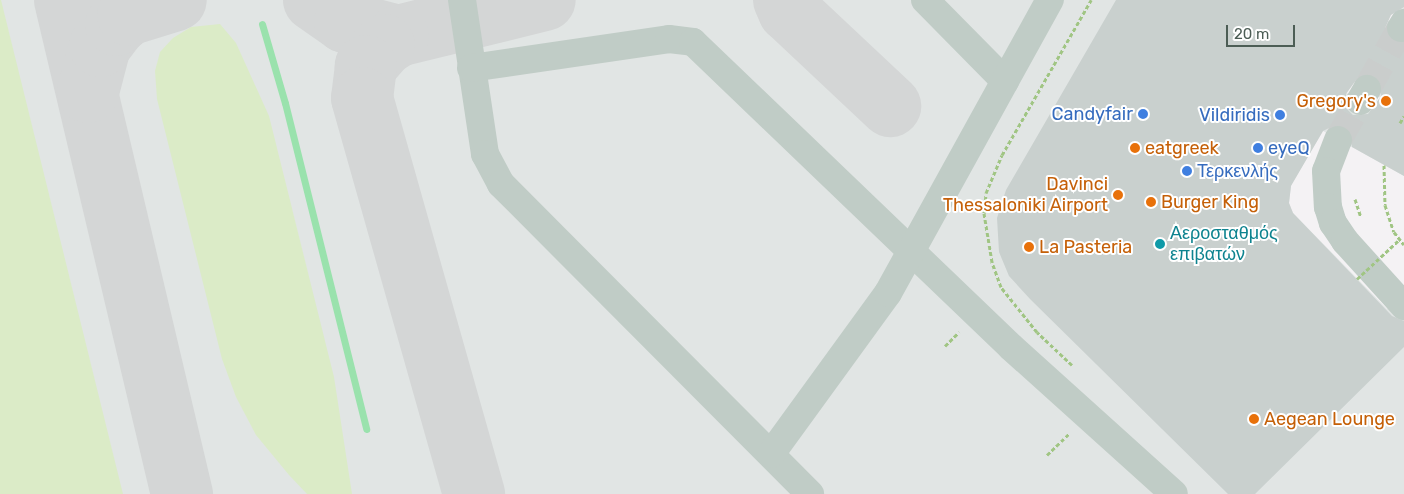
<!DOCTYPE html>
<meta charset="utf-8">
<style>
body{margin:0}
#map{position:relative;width:1404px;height:494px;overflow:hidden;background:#f4f2f4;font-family:Rubik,sans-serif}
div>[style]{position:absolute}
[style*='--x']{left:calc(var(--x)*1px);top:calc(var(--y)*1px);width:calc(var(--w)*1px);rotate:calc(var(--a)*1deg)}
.airport>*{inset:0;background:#e1e5e4}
.green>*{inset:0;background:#dbebc7}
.stream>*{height:7px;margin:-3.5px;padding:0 3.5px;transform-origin:3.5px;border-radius:3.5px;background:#9ae2ad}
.taxiway>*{height:62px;margin:-31px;padding:0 31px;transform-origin:31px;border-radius:31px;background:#d4d6d6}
.building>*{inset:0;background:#c9d0ce}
.minor-tunnel>*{height:28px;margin-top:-14px;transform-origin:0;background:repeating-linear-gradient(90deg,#cacdcc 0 28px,transparent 0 42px)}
.path>*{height:3px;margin-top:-1.5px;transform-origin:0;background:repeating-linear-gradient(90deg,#a0c583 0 4px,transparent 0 6.5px)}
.minor>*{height:28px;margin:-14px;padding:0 14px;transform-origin:14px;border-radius:14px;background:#c0ccc6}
.path-bridge>*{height:3px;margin-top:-1.5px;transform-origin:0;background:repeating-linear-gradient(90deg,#a0c583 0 4px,transparent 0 6.5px)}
.dots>*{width:14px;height:14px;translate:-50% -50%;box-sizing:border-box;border:2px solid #fff;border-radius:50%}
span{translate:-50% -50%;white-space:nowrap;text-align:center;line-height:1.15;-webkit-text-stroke:4px #fff;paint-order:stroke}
.food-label{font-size:18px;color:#c56008}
.right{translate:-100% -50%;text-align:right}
.left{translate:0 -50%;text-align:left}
.shop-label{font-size:18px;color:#366cbe}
.culture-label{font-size:18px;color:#0d838f}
.scale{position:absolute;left:1226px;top:25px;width:69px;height:22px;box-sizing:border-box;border:2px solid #4c5d55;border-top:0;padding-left:6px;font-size:15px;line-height:18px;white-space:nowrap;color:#4c5d55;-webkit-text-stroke:4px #fff;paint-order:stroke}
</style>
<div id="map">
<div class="airport">
<div style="clip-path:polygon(0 0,1404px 0,1404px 16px,1392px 10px,1386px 19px,1404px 30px,1404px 111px,1351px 81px,1345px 92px,1404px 125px,1404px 176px,1323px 131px,1291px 185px,1289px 203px,1293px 213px,1387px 309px,1391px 306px,1404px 308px,1404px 494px,0 494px)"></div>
</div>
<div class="green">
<div style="clip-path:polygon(0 0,1px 0,123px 494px,0 494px)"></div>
<div style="clip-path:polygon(220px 24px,236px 43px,269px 116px,334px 377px,352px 494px,307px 494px,289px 475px,256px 435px,236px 397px,222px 359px,157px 99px,155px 71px,160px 52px,173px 38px,191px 27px)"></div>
</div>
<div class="stream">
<div style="--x:262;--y:24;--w:82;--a:73.8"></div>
<div style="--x:285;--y:103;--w:336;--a:76"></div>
</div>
<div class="taxiway">
<div style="--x:65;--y:0;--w:508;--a:76.68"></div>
<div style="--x:314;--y:0;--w:38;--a:35"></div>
<div style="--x:345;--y:22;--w:55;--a:14.8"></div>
<div style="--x:398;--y:36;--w:151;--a:-13.8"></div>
<div style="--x:784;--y:0;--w:12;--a:66"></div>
<div style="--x:789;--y:11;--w:139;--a:43.2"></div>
<div style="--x:398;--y:36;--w:17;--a:147"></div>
<div style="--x:384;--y:45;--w:28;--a:131"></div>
<div style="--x:366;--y:66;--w:32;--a:97"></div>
<div style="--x:362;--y:98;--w:412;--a:74.2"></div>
<div style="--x:88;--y:92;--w:48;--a:-75.4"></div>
<div style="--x:100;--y:46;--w:26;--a:-53"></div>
<div style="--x:116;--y:25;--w:16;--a:-40"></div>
<div style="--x:128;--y:15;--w:50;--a:-17.4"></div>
</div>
<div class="building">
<div style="clip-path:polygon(evenodd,1116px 0,1404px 0,1404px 7px,1391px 15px,1385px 28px,1393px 41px,1404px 43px,1404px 176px,1352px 147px,1350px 131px,1335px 125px,1323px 131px,1291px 186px,1289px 203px,1293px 213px,1392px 316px,1404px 321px,1404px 347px,1255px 494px,1228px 494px,1030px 299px,1009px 276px,999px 252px,997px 218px,1006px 190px,1116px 0,1368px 73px,1380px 81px,1381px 96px,1368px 114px,1353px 115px,1346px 108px,1346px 94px,1359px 76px,1368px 73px)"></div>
</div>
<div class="minor-tunnel">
<div style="--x:1367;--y:89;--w:70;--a:-60.9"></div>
<div style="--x:1338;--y:140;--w:45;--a:-60.6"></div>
</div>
<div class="path">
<div style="--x:1400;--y:123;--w:8;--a:-60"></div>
<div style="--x:1384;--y:165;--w:40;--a:88.6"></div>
<div style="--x:1385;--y:205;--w:28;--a:72"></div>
<div style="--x:1394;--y:232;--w:16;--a:52"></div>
<div style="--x:1355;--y:199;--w:19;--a:72"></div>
<div style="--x:945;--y:346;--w:20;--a:-45"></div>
<div style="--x:1072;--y:365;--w:48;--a:-136.7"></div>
<div style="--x:1037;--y:332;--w:58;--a:-128.7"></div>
<div style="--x:1001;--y:287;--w:27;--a:-110"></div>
<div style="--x:992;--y:262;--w:50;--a:-99.3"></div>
<div style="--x:984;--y:213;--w:20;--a:-84"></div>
<div style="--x:986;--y:193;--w:41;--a:-67.2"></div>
<div style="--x:1002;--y:155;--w:179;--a:-60.1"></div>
<div style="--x:1047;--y:455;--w:32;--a:-44"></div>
</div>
<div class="minor">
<div style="--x:462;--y:0;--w:156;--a:81.5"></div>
<div style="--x:485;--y:154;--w:34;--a:62"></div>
<div style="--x:501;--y:184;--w:438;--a:45.1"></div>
<div style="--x:925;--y:0;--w:114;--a:45.4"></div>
<div style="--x:1401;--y:28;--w:6;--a:-59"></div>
<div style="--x:471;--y:68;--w:200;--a:-8.3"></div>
<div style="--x:669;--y:39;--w:24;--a:7"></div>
<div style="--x:693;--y:42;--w:441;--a:43.8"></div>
<div style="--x:1011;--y:347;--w:219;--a:42"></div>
<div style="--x:1360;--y:101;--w:14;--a:-60"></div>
<div style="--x:1338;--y:140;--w:33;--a:111"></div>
<div style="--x:1326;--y:171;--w:36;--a:87"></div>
<div style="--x:1328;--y:207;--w:17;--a:73"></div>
<div style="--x:1333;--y:223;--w:22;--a:56"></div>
<div style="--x:1345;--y:241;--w:88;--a:47.8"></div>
<div style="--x:771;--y:454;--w:199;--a:-54"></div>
<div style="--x:888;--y:293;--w:335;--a:-61.1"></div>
</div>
<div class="path-bridge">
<div style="--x:1357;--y:279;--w:57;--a:-42.9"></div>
</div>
<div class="dots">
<div style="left:1386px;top:101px;background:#e8710a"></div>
<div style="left:1143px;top:114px;background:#3f7fe0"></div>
<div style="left:1280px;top:115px;background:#3f7fe0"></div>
<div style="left:1135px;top:148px;background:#e8710a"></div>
<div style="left:1258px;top:148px;background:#3f7fe0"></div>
<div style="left:1187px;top:171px;background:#3f7fe0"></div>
<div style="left:1118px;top:195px;background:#e8710a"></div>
<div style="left:1151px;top:202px;background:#e8710a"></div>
<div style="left:1160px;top:244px;background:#0f9aa8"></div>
<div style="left:1029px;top:247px;background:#e8710a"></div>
<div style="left:1254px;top:419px;background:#e8710a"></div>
</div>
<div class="food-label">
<span class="right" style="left:1376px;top:101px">Gregory's</span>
<span class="left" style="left:1145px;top:148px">eatgreek</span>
<span class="right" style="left:1108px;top:195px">Davinci<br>Thessaloniki Airport</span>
<span class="left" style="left:1161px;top:202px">Burger King</span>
<span class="left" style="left:1039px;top:247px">La Pasteria</span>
<span class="left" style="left:1264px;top:419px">Aegean Lounge</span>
</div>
<div class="shop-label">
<span class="right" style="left:1133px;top:114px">Candyfair</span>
<span class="right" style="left:1270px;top:115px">Vildiridis</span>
<span class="left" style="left:1268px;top:148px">eyeQ</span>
<span class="left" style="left:1197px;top:171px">Τερκενλής</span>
</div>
<div class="culture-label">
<span class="left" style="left:1170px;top:244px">Αεροσταθμός<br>επιβατών</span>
</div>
<div class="scale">20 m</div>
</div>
